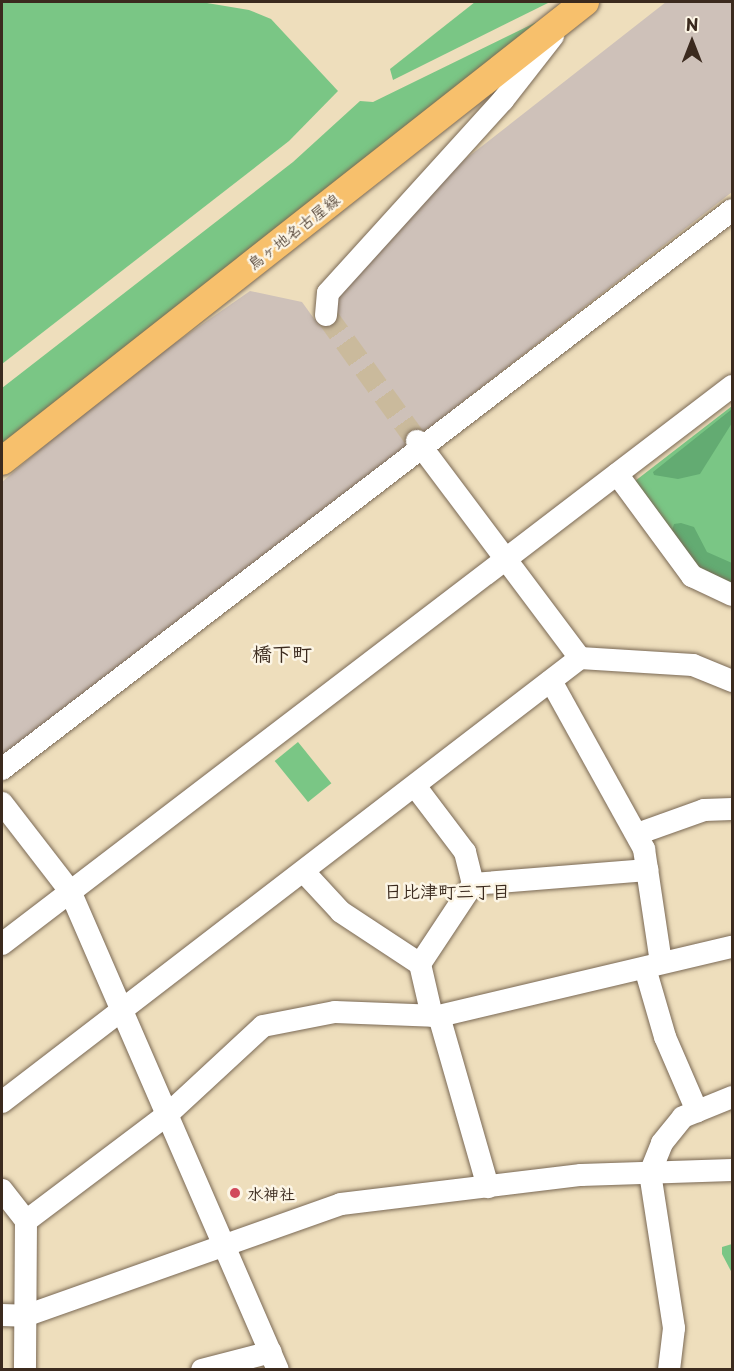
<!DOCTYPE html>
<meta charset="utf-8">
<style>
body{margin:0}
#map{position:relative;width:734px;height:1371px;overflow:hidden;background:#eedebc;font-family:"Playpen Sans","Klee One",sans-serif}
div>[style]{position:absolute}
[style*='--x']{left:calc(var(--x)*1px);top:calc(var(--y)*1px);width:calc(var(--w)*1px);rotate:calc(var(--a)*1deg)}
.industrial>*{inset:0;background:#cec1b9}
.green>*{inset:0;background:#7ac685;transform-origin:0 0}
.forest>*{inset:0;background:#63ab72}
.minor-tunnel>*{height:22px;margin-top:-11px;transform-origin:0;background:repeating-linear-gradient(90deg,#caba9c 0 22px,transparent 0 33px)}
.roads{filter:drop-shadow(0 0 2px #7a6955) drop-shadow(0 0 2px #7a6955)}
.minor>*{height:22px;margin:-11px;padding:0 11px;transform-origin:11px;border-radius:11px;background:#fff}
.major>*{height:28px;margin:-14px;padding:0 14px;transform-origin:14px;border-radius:14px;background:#f7c06c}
.dots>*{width:16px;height:16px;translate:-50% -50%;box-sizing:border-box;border:3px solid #fcf5e5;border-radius:50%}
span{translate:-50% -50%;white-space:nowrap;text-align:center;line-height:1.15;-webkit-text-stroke:5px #fcf5e5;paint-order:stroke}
.street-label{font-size:16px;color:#3b2a1e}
.poi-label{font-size:16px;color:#3b2a1e;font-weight:700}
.left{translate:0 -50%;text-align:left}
.neighbourhood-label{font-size:18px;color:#3b2a1e;font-weight:700}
.quarter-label{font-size:20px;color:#3b2a1e;font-weight:700}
.frame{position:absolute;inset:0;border:3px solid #3b2a1e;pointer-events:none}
.north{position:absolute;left:662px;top:12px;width:60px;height:60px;-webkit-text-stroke:4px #fcf5e5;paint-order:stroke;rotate:0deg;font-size:16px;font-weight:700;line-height:24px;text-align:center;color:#3b2a1e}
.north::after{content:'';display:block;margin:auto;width:21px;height:27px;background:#3b2a1e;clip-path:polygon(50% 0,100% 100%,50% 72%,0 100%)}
</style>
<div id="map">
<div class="industrial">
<div style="clip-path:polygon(666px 2px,732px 2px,732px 192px,2px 761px,2px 482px,119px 382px,250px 291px,302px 302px,315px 320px,335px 307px,337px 298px,454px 168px)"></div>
</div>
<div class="green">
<div style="clip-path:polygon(2px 2px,201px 2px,249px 10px,271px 19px,338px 91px,289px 141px,2px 364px)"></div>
<div style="clip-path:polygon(475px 2px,550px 2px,393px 80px,390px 69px)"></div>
<div style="clip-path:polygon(553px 14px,162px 318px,2px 444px,2px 388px,293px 162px,360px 101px,373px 102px)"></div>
<div style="clip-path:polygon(732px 406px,732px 588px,697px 571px,635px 481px)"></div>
<div style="left:298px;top:742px;width:53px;height:30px;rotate:51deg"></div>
<div style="clip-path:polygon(732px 1244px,732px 1273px,722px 1254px,722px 1247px)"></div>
</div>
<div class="forest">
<div style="clip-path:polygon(732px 409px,732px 423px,700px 474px,678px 479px,654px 475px,653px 472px)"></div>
<div style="clip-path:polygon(681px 523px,694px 527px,707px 552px,732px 563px,732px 586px,698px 569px,671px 533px,674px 524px)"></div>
</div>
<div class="minor-tunnel">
<div style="--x:326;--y:315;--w:155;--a:54.2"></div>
</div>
<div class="roads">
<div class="minor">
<div style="--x:326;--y:315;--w:22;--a:-85"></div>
<div style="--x:328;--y:293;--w:261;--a:-47.8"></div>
<div style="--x:503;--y:100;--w:81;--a:-52"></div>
<div style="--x:417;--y:441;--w:271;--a:53.1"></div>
<div style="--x:617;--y:474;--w:127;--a:53.7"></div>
<div style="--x:692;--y:576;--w:44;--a:25.4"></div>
<div style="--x:551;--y:681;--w:192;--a:61"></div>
<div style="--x:644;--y:849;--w:115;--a:81.5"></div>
<div style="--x:2;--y:769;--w:919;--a:-37.44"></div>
<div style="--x:415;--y:786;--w:83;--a:52.9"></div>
<div style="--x:465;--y:852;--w:33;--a:76"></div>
<div style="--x:473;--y:884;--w:96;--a:123.5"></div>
<div style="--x:420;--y:964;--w:53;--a:77"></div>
<div style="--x:2;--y:803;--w:111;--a:52.3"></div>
<div style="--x:70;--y:891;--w:522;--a:66.53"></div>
<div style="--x:637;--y:834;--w:71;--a:-19.7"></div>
<div style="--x:704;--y:810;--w:28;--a:-2"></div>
<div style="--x:304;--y:872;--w:54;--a:47.2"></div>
<div style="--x:341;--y:912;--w:95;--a:33.4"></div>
<div style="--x:473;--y:884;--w:175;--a:-4.6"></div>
<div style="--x:2;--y:944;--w:919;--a:-37.39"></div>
<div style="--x:645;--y:968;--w:72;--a:73.8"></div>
<div style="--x:665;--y:1037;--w:81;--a:66.6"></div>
<div style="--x:439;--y:1016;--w:178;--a:74"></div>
<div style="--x:2;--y:1102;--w:729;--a:-37.53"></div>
<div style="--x:580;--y:658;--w:113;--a:3.5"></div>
<div style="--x:693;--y:665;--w:42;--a:22.3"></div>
<div style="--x:2;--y:1190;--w:39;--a:52"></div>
<div style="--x:26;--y:1221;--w:149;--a:90.4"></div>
<div style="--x:26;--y:1221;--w:178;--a:-37"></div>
<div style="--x:168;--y:1114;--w:129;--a:-42.8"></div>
<div style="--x:263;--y:1026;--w:73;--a:-11"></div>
<div style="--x:335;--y:1012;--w:104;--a:2.2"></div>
<div style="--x:439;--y:1016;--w:301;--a:-13.3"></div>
<div style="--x:2;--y:1315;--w:23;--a:2"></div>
<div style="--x:25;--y:1316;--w:335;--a:-19.5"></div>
<div style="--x:341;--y:1204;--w:242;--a:-6.9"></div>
<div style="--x:581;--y:1175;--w:151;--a:-1.9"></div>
<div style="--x:202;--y:1370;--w:71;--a:-14.6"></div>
<div style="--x:669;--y:1370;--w:42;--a:-83.2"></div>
<div style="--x:674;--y:1328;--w:157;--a:-98.8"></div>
<div style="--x:650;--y:1173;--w:32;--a:-68"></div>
<div style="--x:662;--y:1143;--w:33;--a:-51"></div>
<div style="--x:683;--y:1117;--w:53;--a:-22.2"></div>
</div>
<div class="major">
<div style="--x:2;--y:461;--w:742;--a:-38.21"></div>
</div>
</div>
<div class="dots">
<div style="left:235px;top:1193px;background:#d1495b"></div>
</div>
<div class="street-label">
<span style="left:293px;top:231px;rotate:-38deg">鳥ヶ地名古屋線</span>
</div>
<div class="poi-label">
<span class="left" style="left:247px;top:1193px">水神社</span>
</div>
<div class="neighbourhood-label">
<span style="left:447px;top:891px">日比津町三丁目</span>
</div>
<div class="quarter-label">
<span style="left:282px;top:653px">橋下町</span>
</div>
<div class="frame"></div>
<div class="north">N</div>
</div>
